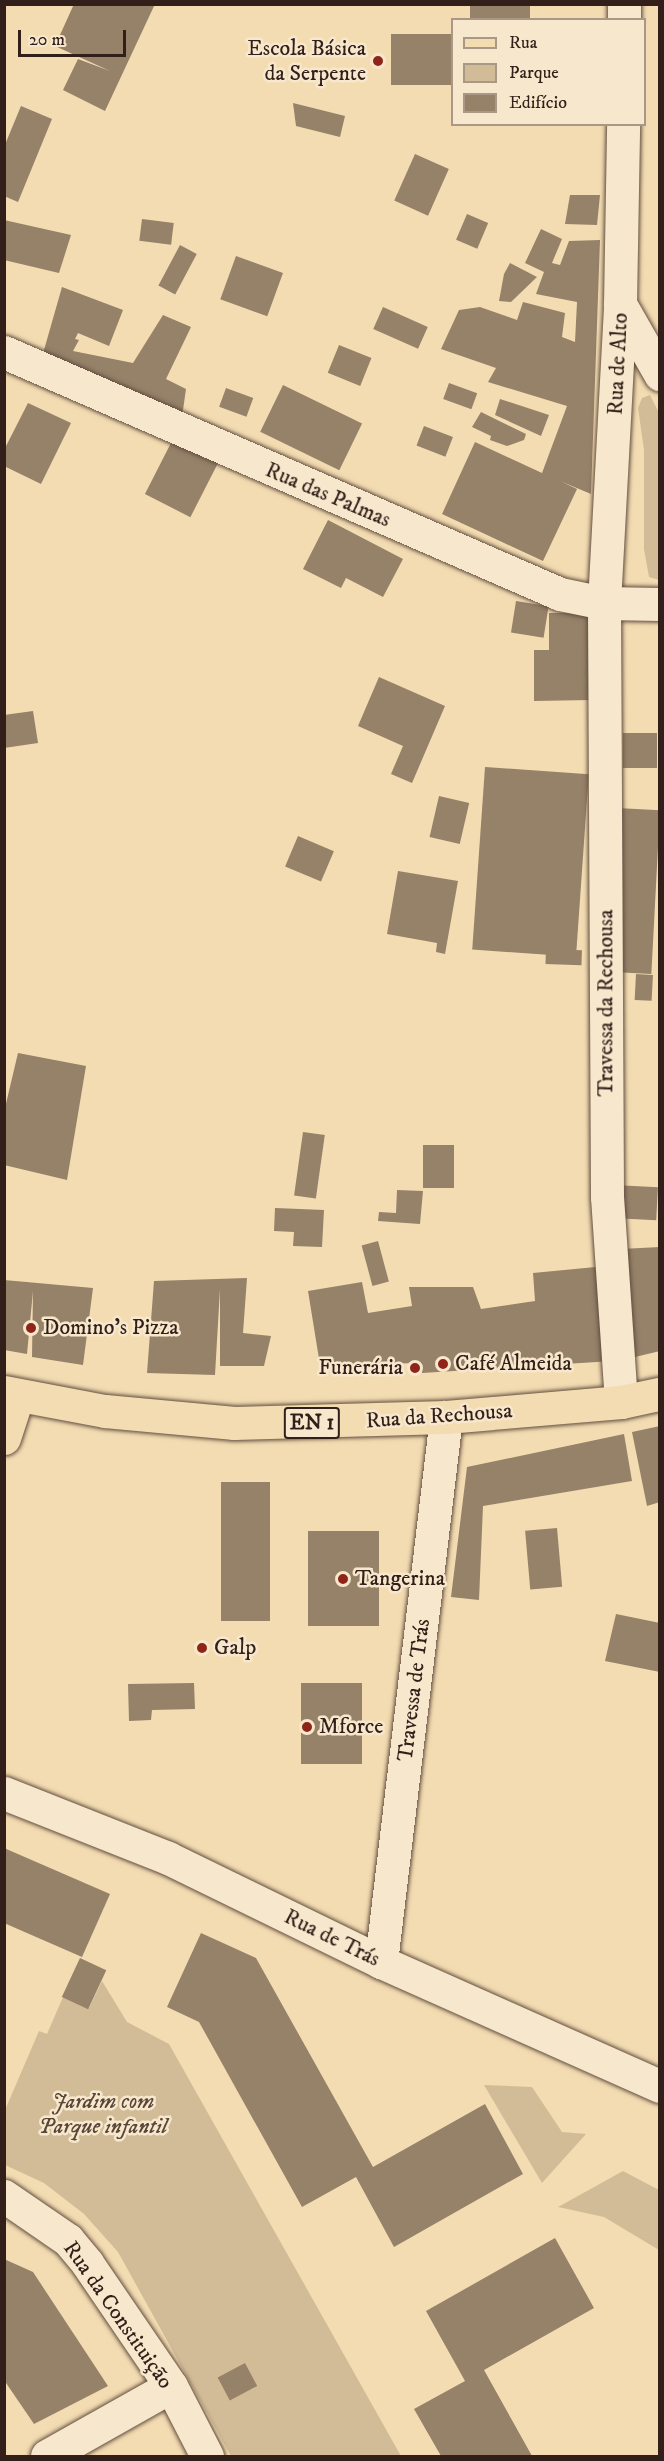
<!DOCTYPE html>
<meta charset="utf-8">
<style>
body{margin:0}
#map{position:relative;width:664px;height:2461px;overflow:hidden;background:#f3dcb2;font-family:"IM FELL DW Pica",serif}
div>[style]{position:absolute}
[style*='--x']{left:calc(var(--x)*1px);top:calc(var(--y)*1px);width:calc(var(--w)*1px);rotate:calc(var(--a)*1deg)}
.green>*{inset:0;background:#d2bc98}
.building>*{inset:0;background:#968169;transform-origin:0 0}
.roads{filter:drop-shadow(0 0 2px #624e3f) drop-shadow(0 0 2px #624e3f)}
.minor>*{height:33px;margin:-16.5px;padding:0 16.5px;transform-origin:16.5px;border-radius:16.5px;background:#f7e8cd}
.major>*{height:33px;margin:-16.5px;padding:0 16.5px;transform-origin:16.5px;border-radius:16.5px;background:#f3dcb2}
.dots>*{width:16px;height:16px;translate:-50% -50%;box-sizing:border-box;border:3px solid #f7e8cd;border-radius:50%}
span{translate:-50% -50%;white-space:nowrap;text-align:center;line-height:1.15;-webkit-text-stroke:5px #f7e8cd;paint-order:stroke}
.shield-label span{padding:2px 4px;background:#f7e8cd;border:2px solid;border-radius:4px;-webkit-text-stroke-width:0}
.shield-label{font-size:21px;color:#321f19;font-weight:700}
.poi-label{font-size:22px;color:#321f19}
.right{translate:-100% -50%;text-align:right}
.left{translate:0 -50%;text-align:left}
.street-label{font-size:22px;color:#321f19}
.park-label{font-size:22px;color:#5a4639;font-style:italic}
.frame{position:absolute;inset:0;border:6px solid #321f19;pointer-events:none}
.legend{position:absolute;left:451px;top:18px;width:195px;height:108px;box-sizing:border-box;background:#f7e8cd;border:2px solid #a89885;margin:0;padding:8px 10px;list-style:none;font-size:18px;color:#321f19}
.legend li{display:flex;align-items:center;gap:12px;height:30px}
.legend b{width:30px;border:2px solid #a89885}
.scale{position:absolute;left:18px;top:30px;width:108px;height:27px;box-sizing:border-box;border:3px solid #321f19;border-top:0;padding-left:8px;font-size:18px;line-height:21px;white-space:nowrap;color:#321f19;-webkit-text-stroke:4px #f7e8cd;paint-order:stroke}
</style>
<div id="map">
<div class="green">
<div style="clip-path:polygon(650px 395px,659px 413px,659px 580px,649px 577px,644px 549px,644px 450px,638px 408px,642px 398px)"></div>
<div style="clip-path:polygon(102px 1981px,127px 2022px,169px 2044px,401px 2456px,231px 2456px,118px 2252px,84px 2214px,44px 2183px,5px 2165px,5px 2110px,39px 2031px,47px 2034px,63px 1997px,89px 2008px)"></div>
<div style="clip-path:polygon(484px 2085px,532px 2087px,562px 2132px,586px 2134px,542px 2183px)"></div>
<div style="clip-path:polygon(623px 2171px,659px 2190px,659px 2250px,604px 2217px,558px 2207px)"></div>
</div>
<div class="building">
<div style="clip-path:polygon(74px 4px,155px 4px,105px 111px,63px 90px,78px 59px,110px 71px,55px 46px)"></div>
<div style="left:470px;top:4px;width:60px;height:16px"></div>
<div style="left:452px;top:34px;width:51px;height:61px;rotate:90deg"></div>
<div style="clip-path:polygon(293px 103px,345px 116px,340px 137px,296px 126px)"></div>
<div style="clip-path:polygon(21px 106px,52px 119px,18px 202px,4px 196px,4px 147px)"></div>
<div style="left:415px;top:154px;width:37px;height:51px;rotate:24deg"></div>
<div style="clip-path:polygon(570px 195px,600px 195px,597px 225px,565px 224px)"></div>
<div style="left:467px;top:214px;width:23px;height:28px;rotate:23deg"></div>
<div style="left:142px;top:219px;width:32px;height:22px;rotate:7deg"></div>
<div style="clip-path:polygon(4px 220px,71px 235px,59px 273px,4px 260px)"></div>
<div style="clip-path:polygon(541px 229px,562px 239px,552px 263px,560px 265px,569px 241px,600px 240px,591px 494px,560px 481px,577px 489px,543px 561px,442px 514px,475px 442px,542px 473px,567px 406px,488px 382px,496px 368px,441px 349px,459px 310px,480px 307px,517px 320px,523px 302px,565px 313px,562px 337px,575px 342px,577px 302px,536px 294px,544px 272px,525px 263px)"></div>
<div style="left:180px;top:245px;width:19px;height:46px;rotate:28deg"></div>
<div style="left:236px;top:256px;width:50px;height:46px;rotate:20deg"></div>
<div style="clip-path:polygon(510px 263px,537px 277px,511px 302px,499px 301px,504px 274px)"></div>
<div style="clip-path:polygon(62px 287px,123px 310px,109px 346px,78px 333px,75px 339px,79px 340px,73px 351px,133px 363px,163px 315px,191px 327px,166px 379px,186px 389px,181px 424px,42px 357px)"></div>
<div style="left:383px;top:307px;width:49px;height:24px;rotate:24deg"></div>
<div style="left:339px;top:345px;width:35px;height:30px;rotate:22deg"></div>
<div style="left:449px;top:383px;width:30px;height:17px;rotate:20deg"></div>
<div style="left:283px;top:385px;width:88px;height:52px;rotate:26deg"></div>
<div style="left:226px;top:388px;width:29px;height:20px;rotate:20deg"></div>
<div style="clip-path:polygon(500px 399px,549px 415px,541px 436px,495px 415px)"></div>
<div style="clip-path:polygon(28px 403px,71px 423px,41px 484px,4px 466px,4px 450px)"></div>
<div style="clip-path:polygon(481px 412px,526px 434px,524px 440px,507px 446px,490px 440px,491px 436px,472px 427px)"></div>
<div style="left:424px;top:426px;width:31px;height:21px;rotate:21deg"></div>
<div style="left:174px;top:437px;width:51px;height:64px;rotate:27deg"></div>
<div style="clip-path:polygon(328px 520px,403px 559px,383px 597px,346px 578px,341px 588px,303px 569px)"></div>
<div style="left:516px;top:601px;width:33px;height:32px;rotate:9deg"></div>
<div style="clip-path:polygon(549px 613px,591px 613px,591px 700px,534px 701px,534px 650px,549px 650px)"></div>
<div style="clip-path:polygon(379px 677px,445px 706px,412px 783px,391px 774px,403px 746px,358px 726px)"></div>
<div style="clip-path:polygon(33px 711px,38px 743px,4px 748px,4px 715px)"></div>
<div style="left:657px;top:733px;width:35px;height:34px;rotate:90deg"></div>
<div style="left:485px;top:767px;width:104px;height:183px;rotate:4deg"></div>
<div style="left:439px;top:796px;width:31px;height:42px;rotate:13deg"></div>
<div style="left:617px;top:808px;width:43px;height:164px;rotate:3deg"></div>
<div style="left:298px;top:836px;width:39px;height:33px;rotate:23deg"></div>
<div style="clip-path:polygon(398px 871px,458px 881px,445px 954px,436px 952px,437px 943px,387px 934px)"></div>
<div style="left:546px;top:949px;width:36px;height:15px;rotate:2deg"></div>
<div style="left:636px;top:974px;width:17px;height:26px;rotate:3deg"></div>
<div style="clip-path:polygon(18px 1053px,86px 1066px,67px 1180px,4px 1165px,4px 1112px)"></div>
<div style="left:303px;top:1132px;width:22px;height:64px;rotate:8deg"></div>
<div style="left:423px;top:1145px;width:31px;height:43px"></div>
<div style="left:614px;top:1185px;width:44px;height:33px;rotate:3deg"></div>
<div style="clip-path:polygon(397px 1190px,423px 1191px,420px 1224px,378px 1221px,379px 1212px,396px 1213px)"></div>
<div style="clip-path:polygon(275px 1208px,324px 1210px,322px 1247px,293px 1246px,294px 1232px,274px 1231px)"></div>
<div style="left:378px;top:1241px;width:42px;height:17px;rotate:75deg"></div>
<div style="clip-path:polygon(660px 1247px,660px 1351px,635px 1357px,621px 1249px)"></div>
<div style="clip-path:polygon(606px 1266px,613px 1361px,422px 1373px,420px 1363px,320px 1365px,308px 1291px,362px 1282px,368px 1313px,412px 1306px,409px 1287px,473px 1287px,481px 1309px,535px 1301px,533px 1273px)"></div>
<div style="clip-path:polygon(247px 1278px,243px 1333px,271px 1336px,264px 1366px,220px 1366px,220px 1289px,215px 1375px,147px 1373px,154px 1281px)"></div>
<div style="clip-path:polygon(4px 1280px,93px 1288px,83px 1365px,32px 1357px,33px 1291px,27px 1354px,4px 1350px)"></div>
<div style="clip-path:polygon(660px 1426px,660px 1502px,647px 1506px,632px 1432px)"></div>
<div style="clip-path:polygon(624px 1434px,632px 1481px,483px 1506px,479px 1600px,451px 1597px,467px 1467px)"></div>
<div style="left:221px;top:1482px;width:49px;height:139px"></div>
<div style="left:557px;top:1528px;width:59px;height:32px;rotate:85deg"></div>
<div style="left:308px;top:1531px;width:71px;height:95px"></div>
<div style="clip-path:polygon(616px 1614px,660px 1623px,660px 1672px,605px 1661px)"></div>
<div style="clip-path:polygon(194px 1683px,195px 1709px,152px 1710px,151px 1720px,129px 1721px,128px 1684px)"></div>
<div style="left:301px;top:1683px;width:61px;height:81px"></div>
<div style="clip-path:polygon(4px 1848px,110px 1894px,82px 1957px,4px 1923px)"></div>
<div style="clip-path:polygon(201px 1933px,256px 1958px,373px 2167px,485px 2104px,523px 2174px,394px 2247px,356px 2177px,302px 2207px,199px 2022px,167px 2007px)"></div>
<div style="left:80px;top:1958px;width:29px;height:43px;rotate:25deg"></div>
<div style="clip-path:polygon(555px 2238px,594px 2308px,484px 2370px,532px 2456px,441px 2456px,414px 2409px,465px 2381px,426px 2311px)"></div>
<div style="clip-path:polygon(4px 2259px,33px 2272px,108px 2386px,34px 2424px,4px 2380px)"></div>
<div style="left:245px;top:2363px;width:26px;height:31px;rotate:62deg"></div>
</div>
<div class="roads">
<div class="minor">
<div style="--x:624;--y:20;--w:16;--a:-90"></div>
<div style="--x:620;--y:304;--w:81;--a:60.3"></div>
<div style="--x:4;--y:352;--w:606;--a:23.52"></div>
<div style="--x:560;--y:594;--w:45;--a:11.6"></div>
<div style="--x:604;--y:603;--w:56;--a:1"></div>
<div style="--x:621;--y:1402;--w:205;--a:-93.9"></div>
<div style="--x:607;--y:1197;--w:594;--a:-90.29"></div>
<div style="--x:604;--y:603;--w:299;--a:-86.9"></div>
<div style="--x:620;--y:304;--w:180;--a:-89"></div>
<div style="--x:4;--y:1793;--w:176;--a:21.6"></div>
<div style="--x:168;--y:1858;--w:237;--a:26"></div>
<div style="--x:381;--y:1962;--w:305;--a:24"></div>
<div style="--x:381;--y:1962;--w:549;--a:-83.2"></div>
<div style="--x:4;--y:2196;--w:78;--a:34.5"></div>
<div style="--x:68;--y:2240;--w:30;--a:50"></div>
<div style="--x:87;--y:2263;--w:149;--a:55.7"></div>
<div style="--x:171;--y:2386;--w:79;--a:62.8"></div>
<div style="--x:47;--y:2456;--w:142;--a:-29.4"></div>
</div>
<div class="major">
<div style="--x:4;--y:1392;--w:103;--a:10.7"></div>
<div style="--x:105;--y:1411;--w:130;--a:5.3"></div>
<div style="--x:234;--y:1423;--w:212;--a:-1.6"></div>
<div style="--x:446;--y:1417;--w:176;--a:-4.9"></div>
<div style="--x:621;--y:1402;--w:40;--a:-12"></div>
<div style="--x:4;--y:1438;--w:45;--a:-72"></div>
</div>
</div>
<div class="dots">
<div style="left:378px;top:61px;background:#8f2418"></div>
<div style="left:31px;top:1328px;background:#8f2418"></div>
<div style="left:443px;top:1364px;background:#8f2418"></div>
<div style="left:415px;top:1368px;background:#8f2418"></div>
<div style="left:343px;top:1579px;background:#8f2418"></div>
<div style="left:202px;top:1648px;background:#8f2418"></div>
<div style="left:307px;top:1727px;background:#8f2418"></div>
</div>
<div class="shield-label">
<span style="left:312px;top:1423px">EN 1</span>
</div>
<div class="poi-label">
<span class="right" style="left:366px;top:61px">Escola Básica<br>da Serpente</span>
<span class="left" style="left:43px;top:1328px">Domino’s Pizza</span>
<span class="left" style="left:455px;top:1364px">Café Almeida</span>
<span class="right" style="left:403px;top:1368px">Funerária</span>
<span class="left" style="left:355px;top:1579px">Tangerina</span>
<span class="left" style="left:214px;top:1648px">Galp</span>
<span class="left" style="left:319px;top:1727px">Mforce</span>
</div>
<div class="street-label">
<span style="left:618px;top:364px;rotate:-87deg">Rua de Alto</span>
<span style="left:328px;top:495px;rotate:23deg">Rua das Palmas</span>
<span style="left:606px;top:1003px;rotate:-90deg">Travessa da Rechousa</span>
<span style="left:439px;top:1416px;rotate:-4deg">Rua da Rechousa</span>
<span style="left:414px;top:1690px;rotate:-83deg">Travessa de Trás</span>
<span style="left:332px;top:1938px;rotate:26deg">Rua de Trás</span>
<span style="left:118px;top:2315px;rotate:55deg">Rua da Constituição</span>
</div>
<div class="park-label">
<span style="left:103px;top:2114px">Jardim com<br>Parque infantil</span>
</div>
<div class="frame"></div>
<ul class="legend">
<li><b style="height:8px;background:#f3dcb2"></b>Rua</li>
<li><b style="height:16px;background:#d2bc98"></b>Parque</li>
<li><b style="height:16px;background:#968169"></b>Edifício</li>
</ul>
<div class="scale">20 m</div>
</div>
